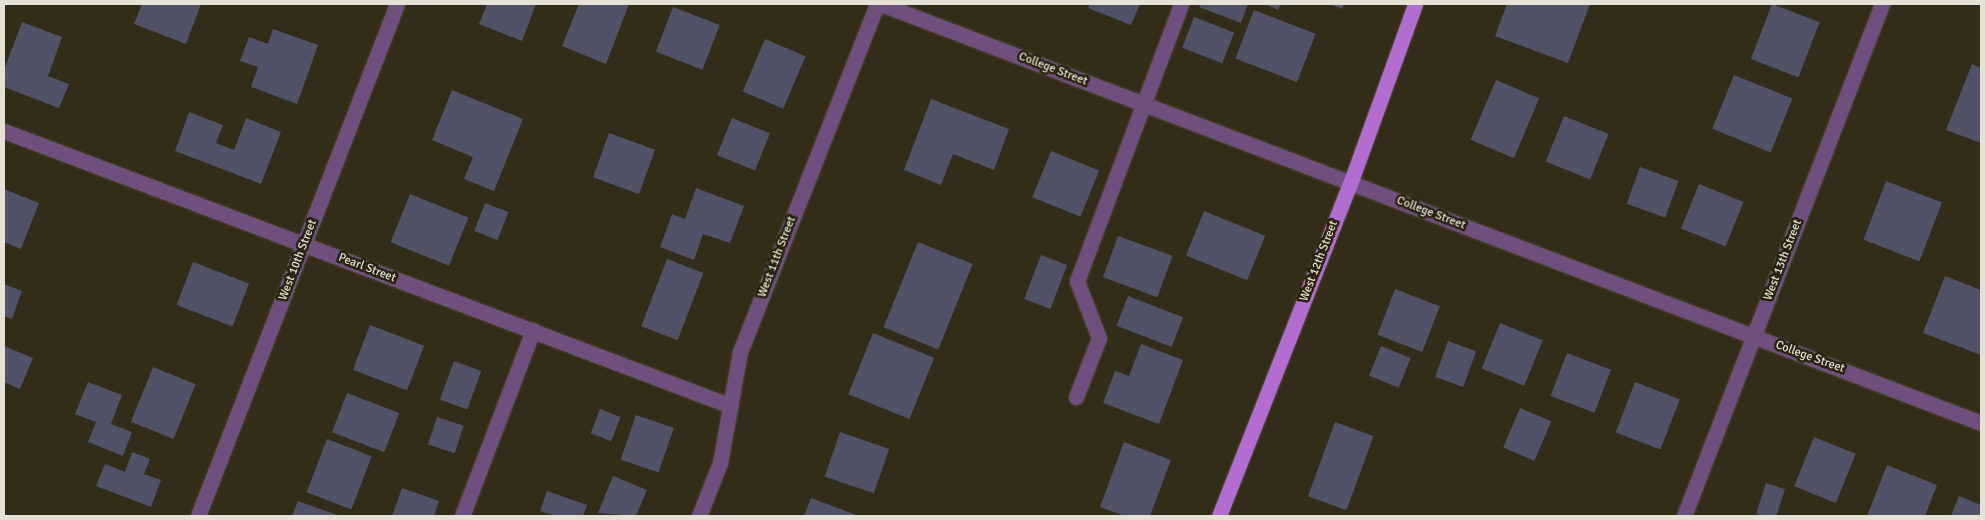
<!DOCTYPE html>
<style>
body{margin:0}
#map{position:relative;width:1985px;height:520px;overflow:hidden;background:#322c18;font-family:Signika,sans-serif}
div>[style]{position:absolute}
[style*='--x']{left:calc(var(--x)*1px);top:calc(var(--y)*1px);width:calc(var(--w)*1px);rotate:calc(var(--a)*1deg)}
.building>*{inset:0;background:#515267;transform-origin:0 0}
.roads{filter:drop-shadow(0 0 1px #4f4936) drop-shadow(0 0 1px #4f4936)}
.minor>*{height:15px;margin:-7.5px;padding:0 7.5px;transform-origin:7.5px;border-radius:7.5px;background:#6f4f7e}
.major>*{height:15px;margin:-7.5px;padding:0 7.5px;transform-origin:7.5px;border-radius:7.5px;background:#b16dcf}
span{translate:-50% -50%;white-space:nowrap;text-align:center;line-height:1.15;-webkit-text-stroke:5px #28220f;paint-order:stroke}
.street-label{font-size:12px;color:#e5e1d5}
.frame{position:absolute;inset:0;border:5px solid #e5e1d5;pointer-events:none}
</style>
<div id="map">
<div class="building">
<div style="clip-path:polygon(142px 4px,201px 4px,186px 44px,134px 24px)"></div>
<div style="clip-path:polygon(487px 4px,536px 4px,522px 41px,479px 24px)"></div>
<div style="clip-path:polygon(579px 4px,629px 4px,606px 64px,562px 46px)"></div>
<div style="clip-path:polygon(1090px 4px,1140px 4px,1131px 25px,1088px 8px)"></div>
<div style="clip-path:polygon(1201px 4px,1248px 4px,1241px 23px,1199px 7px)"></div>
<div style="clip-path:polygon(1265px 4px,1281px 4px,1278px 10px)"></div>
<div style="clip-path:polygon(1330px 4px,1344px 4px,1342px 9px)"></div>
<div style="clip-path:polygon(1507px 4px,1590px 4px,1568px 63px,1495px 36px)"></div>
<div style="left:1772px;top:4px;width:51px;height:59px;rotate:21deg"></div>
<div style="left:673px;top:7px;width:50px;height:48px;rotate:21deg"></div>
<div style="left:1254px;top:10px;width:66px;height:52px;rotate:21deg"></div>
<div style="left:1194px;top:17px;width:43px;height:33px;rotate:21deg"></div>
<div style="clip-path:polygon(22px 22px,62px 37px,48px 76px,69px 84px,59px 108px,4px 87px,4px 70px)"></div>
<div style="clip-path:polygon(273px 29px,318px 45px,297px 104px,251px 87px,258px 67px,240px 61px,249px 37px,268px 44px)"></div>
<div style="left:765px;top:39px;width:44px;height:57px;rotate:23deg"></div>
<div style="clip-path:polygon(1972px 64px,1981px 68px,1981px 143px,1946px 130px)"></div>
<div style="left:1734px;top:75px;width:63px;height:58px;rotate:22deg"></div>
<div style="left:1496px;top:80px;width:47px;height:65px;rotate:23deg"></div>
<div style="clip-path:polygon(452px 90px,523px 119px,494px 191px,464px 179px,473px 157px,432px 140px)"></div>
<div style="clip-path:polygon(931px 99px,1009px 129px,994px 170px,953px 154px,941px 185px,904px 170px)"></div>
<div style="clip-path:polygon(189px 112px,223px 125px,216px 143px,234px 150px,246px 118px,281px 132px,261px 184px,175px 151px)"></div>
<div style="left:1564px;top:116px;width:48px;height:49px;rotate:22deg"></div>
<div style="left:732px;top:118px;width:41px;height:40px;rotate:22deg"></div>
<div style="left:609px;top:133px;width:49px;height:47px;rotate:20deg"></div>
<div style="left:1051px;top:151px;width:52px;height:50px;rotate:22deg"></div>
<div style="left:1640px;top:167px;width:41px;height:39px;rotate:20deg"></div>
<div style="left:1886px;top:181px;width:60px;height:63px;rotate:21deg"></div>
<div style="left:1699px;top:184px;width:48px;height:48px;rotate:22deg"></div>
<div style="clip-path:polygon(696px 188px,744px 206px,730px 243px,703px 234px,694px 260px,660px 247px,672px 214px,685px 219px)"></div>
<div style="clip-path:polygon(4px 189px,39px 203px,21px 249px,4px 242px)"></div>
<div style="left:410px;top:194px;width:63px;height:52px;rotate:22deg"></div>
<div style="left:485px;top:203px;width:25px;height:30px;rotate:21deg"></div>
<div style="left:1204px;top:211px;width:66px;height:48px;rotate:22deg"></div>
<div style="left:1118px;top:236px;width:58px;height:44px;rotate:20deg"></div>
<div style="left:918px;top:242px;width:59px;height:92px;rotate:22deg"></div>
<div style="left:1041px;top:255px;width:28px;height:47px;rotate:21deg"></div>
<div style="left:667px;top:259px;width:39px;height:72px;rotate:21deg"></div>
<div style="left:193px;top:262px;width:60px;height:46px;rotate:21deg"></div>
<div style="clip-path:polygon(1945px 276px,1981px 290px,1981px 355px,1923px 333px)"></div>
<div style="clip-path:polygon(4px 284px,22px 291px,12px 319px,4px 316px)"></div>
<div style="left:1395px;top:289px;width:48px;height:49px;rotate:21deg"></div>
<div style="left:1128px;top:296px;width:59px;height:32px;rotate:21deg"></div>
<div style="left:1500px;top:323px;width:46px;height:49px;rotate:22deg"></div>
<div style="left:370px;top:325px;width:58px;height:48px;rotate:21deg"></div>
<div style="left:873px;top:333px;width:66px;height:66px;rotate:22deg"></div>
<div style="left:1448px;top:341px;width:30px;height:38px;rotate:20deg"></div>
<div style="clip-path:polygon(1141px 344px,1183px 360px,1159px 424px,1103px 403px,1115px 371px,1129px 376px)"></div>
<div style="clip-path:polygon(4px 346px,33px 358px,20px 389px,4px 382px)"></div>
<div style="left:1381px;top:346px;width:32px;height:32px;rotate:22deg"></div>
<div style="left:1567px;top:353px;width:47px;height:46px;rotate:21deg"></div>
<div style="left:454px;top:361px;width:29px;height:41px;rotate:20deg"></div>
<div style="left:153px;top:367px;width:46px;height:59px;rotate:22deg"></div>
<div style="clip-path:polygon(88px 382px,122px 395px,111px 424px,132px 432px,123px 456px,88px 442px,96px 422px,75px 414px)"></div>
<div style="left:1635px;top:382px;width:48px;height:54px;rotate:21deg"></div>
<div style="left:347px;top:393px;width:56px;height:42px;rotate:21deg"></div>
<div style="left:1520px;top:408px;width:34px;height:43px;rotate:23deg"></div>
<div style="left:600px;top:409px;width:22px;height:26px;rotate:21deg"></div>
<div style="left:636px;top:415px;width:40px;height:47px;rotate:19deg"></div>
<div style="left:437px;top:417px;width:28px;height:29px;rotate:18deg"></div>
<div style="left:1335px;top:422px;width:41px;height:79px;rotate:20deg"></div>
<div style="left:840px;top:432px;width:52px;height:47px;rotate:19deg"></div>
<div style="left:1814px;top:437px;width:45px;height:53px;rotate:22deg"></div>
<div style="left:327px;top:439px;width:48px;height:57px;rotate:21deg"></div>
<div style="clip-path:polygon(1124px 442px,1171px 460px,1150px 516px,1125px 516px,1100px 507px)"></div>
<div style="clip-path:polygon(132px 452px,150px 459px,144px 474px,161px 480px,151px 507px,96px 486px,105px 464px,125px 472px)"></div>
<div style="clip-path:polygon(1887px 465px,1937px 485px,1925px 516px,1867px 516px)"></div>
<div style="clip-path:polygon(613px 476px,647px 490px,636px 516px,598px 513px)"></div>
<div style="left:1766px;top:483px;width:20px;height:32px;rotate:18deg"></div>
<div style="clip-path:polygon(402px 488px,439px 501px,434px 516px,392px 516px)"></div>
<div style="clip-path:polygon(547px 491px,587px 505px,583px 516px,556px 516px,540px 511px)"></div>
<div style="clip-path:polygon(1959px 496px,1981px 505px,1981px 516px,1951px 516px)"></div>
<div style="clip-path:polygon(811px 498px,859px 516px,804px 516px)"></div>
<div style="clip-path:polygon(298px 501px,340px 516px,292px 516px)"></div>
</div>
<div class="roads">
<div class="minor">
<div style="--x:881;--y:4;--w:1177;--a:20.85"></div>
<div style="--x:4;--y:131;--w:777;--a:20.72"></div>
<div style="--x:1076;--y:397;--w:63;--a:-68.7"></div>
<div style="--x:1099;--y:338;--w:61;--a:-111.1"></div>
<div style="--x:1077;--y:281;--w:296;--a:-69.4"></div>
<div style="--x:198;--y:516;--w:549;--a:-68.76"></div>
<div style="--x:462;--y:516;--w:199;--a:-69.1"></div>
<div style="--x:699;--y:516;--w:57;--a:-68.4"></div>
<div style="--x:720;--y:463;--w:113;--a:-79.8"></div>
<div style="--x:740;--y:352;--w:374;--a:-68.5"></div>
<div style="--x:1684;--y:516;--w:549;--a:-68.86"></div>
</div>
<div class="major">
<div style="--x:1219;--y:516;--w:357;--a:-68.5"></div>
<div style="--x:1350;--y:184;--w:191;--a:-70.1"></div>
</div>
</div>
<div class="street-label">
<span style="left:1053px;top:69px;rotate:21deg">College Street</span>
<span style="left:1431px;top:213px;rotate:21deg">College Street</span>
<span style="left:777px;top:257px;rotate:-69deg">West 11th Street</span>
<span style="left:298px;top:260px;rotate:-69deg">West 10th Street</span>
<span style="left:1783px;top:260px;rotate:-69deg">West 13th Street</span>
<span style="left:1319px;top:261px;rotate:-69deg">West 12th Street</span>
<span style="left:367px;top:268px;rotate:21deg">Pearl Street</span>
<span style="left:1810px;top:357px;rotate:20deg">College Street</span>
</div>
<div class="frame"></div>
</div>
